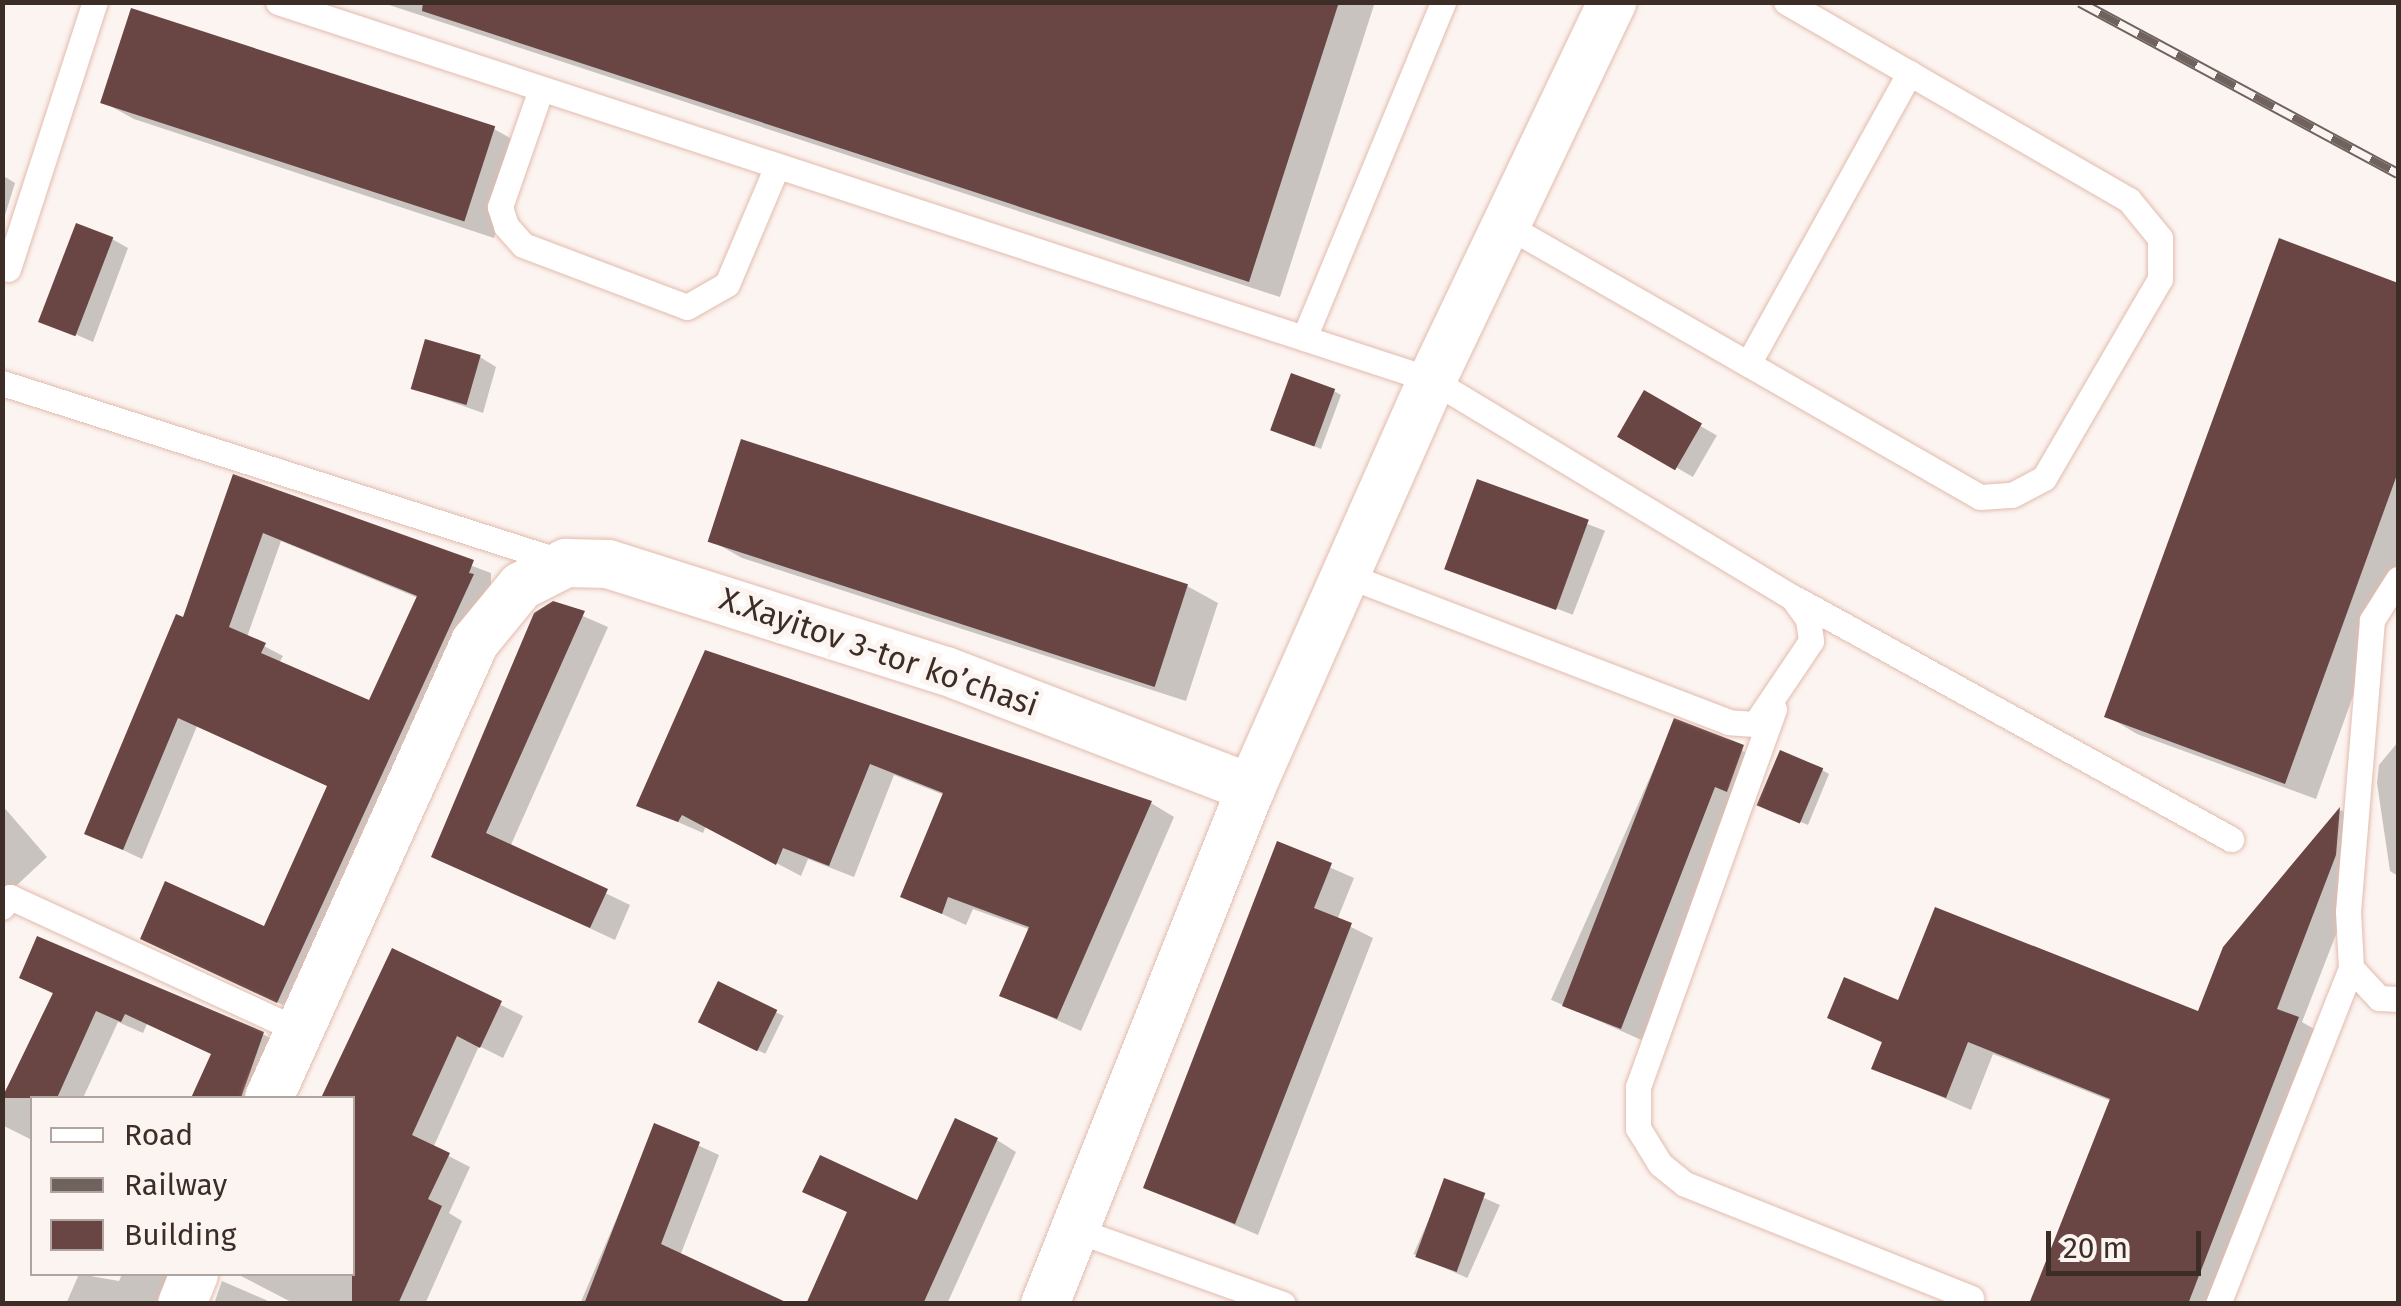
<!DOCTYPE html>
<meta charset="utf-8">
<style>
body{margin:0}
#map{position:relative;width:2401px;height:1306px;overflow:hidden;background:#fcf4f1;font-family:"Fira Sans",sans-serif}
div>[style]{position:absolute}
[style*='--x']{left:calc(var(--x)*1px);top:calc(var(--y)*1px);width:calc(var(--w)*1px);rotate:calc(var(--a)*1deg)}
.shadow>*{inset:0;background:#0003;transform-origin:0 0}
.building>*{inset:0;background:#694644;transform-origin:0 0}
.roads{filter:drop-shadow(0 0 2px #e2bbad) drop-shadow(0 0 2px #e2bbad)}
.service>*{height:25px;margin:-12.5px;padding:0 12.5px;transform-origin:12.5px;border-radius:12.5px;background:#fff}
.minor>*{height:48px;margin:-24px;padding:0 24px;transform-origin:24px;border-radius:24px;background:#fff}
.rail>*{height:11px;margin-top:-5.5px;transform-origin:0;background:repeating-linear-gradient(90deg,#fcf4f1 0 22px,#70635e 0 44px);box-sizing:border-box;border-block:2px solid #70635e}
span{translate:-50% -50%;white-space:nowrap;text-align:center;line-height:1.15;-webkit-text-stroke:10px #fcf4f1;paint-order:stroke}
.street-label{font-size:32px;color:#3c2d27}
.frame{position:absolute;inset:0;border:5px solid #3c2d27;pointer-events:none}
.legend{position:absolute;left:30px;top:1096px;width:325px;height:180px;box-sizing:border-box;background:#fcf4f1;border:2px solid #afa4a0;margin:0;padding:12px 18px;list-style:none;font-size:30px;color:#3c2d27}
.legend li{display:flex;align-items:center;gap:20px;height:50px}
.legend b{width:50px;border:2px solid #afa4a0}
.scale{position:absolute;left:2046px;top:1231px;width:155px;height:45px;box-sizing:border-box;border:5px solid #3c2d27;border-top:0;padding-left:12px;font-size:30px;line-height:35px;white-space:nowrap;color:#3c2d27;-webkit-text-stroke:8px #fcf4f1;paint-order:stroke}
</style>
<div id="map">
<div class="shadow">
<div style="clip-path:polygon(380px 2px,1375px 2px,1280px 297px)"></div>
<div style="clip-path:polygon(103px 102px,494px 129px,524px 146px,494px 238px,134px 119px)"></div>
<div style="clip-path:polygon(2px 175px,15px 183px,2px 225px)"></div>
<div style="clip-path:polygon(112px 239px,128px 248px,93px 342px,43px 320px)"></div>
<div style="clip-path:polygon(2280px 241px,2398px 285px,2398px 571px,2316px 799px,2137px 734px,2107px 716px)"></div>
<div style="clip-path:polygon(480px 357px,496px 367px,483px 413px,412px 388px)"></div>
<div style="clip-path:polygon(1334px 391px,1341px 395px,1321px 449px,1280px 433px)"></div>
<div style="left:1645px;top:394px;width:83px;height:48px;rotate:30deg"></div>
<div style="clip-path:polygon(evenodd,235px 477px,491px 573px,491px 587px,296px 1011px,161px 948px,266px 929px,330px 787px,197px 726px,142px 859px,87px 833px,184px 620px,235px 477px,281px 541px,418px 598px,370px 703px,279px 663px,283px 656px,247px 637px,281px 541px)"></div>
<div style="left:1478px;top:482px;width:136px;height:90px;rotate:21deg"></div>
<div style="clip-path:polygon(712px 541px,1187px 586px,1218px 603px,1186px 701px,742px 558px)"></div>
<div style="clip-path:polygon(553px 603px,608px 627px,510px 847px,630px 905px,615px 940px,434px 856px)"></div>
<div style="clip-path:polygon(706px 653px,1151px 803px,1174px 817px,1081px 1031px,1002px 995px,1031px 930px,973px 909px,966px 925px,903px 896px,944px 795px,894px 775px,854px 877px,808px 859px,801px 876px,706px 826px,703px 833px,639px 805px)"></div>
<div style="left:1675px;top:721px;width:99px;height:305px;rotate:24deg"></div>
<div style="clip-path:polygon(2398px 742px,2398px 876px,2390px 871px,2377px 783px,2379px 765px)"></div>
<div style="clip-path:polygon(1822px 770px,1829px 774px,1808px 825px,1767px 808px)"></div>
<div style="clip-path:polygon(2px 805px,47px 857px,2px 899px)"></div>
<div style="clip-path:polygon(2341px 810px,2365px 824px,2361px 870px,2302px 1022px,2323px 1034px,2219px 1304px,2032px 1304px,2111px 1101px,1993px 1054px,1971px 1110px,1875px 1068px,1884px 1044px,1830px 1016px,1900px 1004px,2199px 1014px,2225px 948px)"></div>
<div style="clip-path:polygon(1279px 845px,1354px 878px,1337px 920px,1373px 938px,1258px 1235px,1146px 1187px)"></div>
<div style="clip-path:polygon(393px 952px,523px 1016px,503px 1058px,479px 1046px,433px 1148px,470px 1167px,449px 1213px,462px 1221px,425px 1304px,295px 1304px,241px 1276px,352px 1274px,352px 1098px,324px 1098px)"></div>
<div style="clip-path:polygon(22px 977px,263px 1034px,284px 1047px,264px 1098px,194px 1098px,214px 1055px,147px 1024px,143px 1033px,118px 1022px,83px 1098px,32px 1098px,32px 1140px,2px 1125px,2px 1097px,55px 995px)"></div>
<div style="left:720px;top:985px;width:71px;height:42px;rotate:26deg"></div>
<div style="clip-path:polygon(656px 1126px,719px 1155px,680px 1256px,784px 1304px,580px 1304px)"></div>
<div style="clip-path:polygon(997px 1140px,1016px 1152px,947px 1304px,808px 1304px,849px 1213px,805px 1191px,918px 1203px)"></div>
<div style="left:1446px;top:1181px;width:59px;height:80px;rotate:24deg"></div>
<div style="clip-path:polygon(79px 1274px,119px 1281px,122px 1274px,194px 1274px,182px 1304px,66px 1304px)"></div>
<div style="clip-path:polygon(222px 1281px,266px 1300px,272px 1304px,214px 1304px)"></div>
</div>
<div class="building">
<div style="clip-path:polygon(423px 2px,1339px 2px,1249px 282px,422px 11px)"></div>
<div style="left:131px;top:8px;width:383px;height:100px;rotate:18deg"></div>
<div style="left:76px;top:223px;width:40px;height:106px;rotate:21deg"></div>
<div style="clip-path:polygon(2279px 238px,2398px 283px,2398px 472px,2285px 784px,2104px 717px)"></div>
<div style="left:425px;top:339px;width:58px;height:52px;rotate:16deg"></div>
<div style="left:1291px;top:373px;width:47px;height:61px;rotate:20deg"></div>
<div style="left:1644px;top:390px;width:67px;height:54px;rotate:30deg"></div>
<div style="left:741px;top:439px;width:470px;height:108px;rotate:18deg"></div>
<div style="clip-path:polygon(evenodd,233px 474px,474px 560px,469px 573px,474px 574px,277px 1003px,140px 939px,165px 881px,264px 926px,327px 786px,178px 718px,123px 850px,84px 834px,176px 614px,183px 617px,233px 474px,263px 533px,417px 596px,369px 700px,261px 653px,266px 643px,229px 627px,263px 533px)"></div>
<div style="left:1477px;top:479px;width:119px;height:96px;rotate:20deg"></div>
<div style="clip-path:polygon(553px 601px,585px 611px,486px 833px,608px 889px,590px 928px,431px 857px,534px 613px)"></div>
<div style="clip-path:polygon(705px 650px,1152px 801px,1057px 1019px,999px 996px,1029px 927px,948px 897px,942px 914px,900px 897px,943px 793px,870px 764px,829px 866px,783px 848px,776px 865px,682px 815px,678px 822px,636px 806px)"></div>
<div style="clip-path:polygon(1674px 718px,1744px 745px,1727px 792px,1715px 787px,1621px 1029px,1562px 1006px)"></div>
<div style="left:1780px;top:750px;width:47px;height:60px;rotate:23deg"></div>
<div style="clip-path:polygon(2340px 807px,2336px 855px,2277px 1009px,2299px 1017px,2188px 1304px,2029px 1304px,2110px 1099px,1968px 1042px,1946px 1098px,1871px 1069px,1882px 1042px,1827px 1018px,1844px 977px,1898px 1000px,1935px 907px,2198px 1011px,2223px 947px)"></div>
<div style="clip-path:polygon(1277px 841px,1332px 863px,1314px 908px,1352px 923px,1235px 1224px,1143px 1188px)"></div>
<div style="clip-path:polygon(37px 936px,264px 1032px,241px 1098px,191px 1098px,211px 1054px,125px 1014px,121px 1022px,96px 1011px,57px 1098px,2px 1098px,53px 993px,19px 978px)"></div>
<div style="clip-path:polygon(392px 948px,502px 1001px,480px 1048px,457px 1036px,412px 1135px,450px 1153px,428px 1199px,442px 1206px,398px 1304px,352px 1304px,352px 1098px,321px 1098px)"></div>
<div style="left:718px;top:981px;width:66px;height:46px;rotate:26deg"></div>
<div style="clip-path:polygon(955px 1118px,998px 1138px,923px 1304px,806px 1304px,847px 1212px,802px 1192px,820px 1155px,917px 1200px)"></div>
<div style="clip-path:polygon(654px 1123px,700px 1142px,661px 1244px,790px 1304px,584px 1304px)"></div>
<div style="left:1444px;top:1178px;width:44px;height:84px;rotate:20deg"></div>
</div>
<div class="roads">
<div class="service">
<div style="--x:278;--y:2;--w:1214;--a:18.14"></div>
<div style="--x:1432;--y:380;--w:420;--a:31.1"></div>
<div style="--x:1792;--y:597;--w:27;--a:54"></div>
<div style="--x:1808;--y:619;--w:22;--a:82"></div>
<div style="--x:1811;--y:641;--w:100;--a:124"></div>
<div style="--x:1755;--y:724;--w:26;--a:-176"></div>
<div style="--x:1729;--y:722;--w:410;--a:-159"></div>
<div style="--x:541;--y:89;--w:125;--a:109.2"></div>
<div style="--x:500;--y:207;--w:20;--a:72"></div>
<div style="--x:506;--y:226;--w:25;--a:48"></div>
<div style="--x:523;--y:245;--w:175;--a:20.7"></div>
<div style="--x:687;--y:307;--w:46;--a:-29.9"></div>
<div style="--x:727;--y:284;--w:128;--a:-67"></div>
<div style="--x:1506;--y:225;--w:546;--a:29.85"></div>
<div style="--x:1980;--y:497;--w:32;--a:-4"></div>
<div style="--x:2012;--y:495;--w:36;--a:-28"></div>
<div style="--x:2044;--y:478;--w:230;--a:-59.8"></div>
<div style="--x:2160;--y:279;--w:41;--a:-90"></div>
<div style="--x:2160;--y:238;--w:49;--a:-129.2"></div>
<div style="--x:2129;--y:200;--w:396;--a:-150"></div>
<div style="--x:8;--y:269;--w:281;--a:-72"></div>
<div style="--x:1304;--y:338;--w:364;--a:-67.5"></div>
<div style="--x:1748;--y:364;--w:333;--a:-61"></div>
<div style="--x:2;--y:383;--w:592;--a:17.7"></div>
<div style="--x:2398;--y:579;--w:49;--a:122.4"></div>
<div style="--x:2372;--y:620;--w:292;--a:94.7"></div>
<div style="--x:2348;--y:911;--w:57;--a:87"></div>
<div style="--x:2351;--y:968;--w:41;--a:47"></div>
<div style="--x:2379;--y:998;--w:19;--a:3"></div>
<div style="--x:1798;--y:600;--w:495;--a:28.9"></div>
<div style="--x:1774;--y:709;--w:402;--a:109.8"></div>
<div style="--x:1638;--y:1087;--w:41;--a:90"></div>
<div style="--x:1638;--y:1128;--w:42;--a:58.6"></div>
<div style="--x:1660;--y:1164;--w:32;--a:39"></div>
<div style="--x:1685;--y:1184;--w:308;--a:21.7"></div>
<div style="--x:2;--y:907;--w:13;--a:-51"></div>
<div style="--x:10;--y:897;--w:317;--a:24.8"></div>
<div style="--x:1073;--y:1229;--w:223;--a:19.7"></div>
<div style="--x:2218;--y:1304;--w:361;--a:-68.4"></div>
</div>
<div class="minor">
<div style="--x:1251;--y:788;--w:446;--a:-66.1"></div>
<div style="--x:1432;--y:380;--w:419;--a:-64.5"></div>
<div style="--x:269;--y:1098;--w:500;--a:-65.69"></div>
<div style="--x:475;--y:642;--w:72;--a:-50.6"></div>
<div style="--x:521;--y:586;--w:51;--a:-27.1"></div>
<div style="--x:566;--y:563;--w:42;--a:1.4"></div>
<div style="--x:608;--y:564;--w:355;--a:17.6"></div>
<div style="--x:946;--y:671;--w:327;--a:21"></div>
<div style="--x:1251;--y:788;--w:556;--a:111.76"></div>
<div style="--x:182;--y:1304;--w:32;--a:-68"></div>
</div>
</div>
<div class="rail">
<div style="--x:2080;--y:2;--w:361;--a:28.3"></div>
<div style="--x:2398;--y:2;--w:1;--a:90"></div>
</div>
<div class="street-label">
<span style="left:879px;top:652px;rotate:19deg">X.Xayitov 3-tor koʼchasi</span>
</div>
<div class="frame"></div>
<ul class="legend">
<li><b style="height:12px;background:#fff"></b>Road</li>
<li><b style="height:12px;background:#70635e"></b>Railway</li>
<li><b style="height:28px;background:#694644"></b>Building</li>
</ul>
<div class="scale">20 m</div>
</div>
